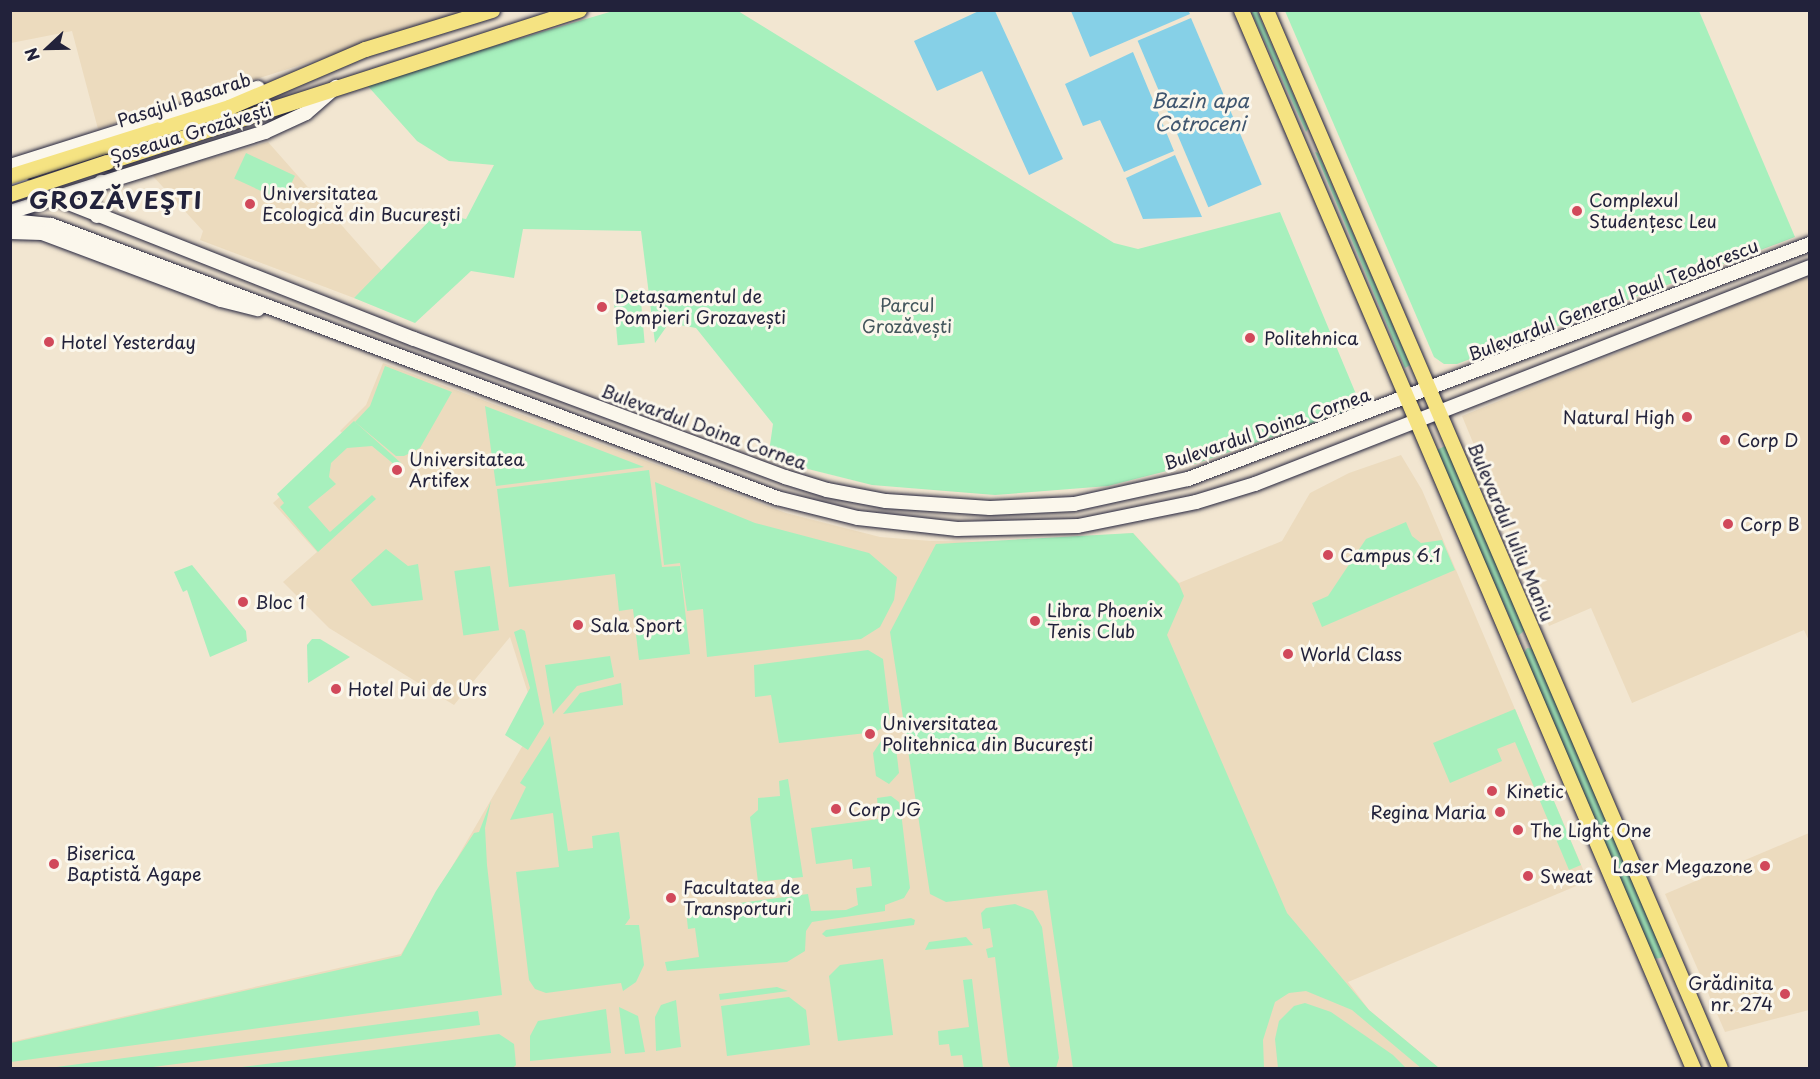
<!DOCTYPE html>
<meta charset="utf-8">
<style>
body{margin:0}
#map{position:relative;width:1820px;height:1079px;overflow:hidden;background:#f2e6d1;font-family:"Playpen Sans",sans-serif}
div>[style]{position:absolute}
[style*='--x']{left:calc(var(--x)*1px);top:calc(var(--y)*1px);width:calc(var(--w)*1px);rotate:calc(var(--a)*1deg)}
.built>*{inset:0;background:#ecdbbe}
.green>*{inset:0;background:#a7f0bd;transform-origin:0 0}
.water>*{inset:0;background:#86d0e7;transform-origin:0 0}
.roads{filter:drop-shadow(0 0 2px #22223b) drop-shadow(0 0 2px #22223b)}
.secondary>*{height:14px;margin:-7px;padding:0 7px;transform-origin:7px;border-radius:7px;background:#fbf7ec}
.primary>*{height:15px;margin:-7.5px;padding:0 7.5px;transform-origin:7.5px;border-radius:7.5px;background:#f5e382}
.bridges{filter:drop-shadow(0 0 2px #22223b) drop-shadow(0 0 2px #22223b)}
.primary-bridge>*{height:15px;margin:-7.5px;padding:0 7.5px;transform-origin:7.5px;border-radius:7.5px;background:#f5e382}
.dots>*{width:16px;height:16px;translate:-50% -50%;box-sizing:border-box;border:3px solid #fbf7ec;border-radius:50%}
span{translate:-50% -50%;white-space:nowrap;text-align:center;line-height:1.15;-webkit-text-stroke:6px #fbf7ec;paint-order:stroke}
.street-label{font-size:18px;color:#22223b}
.poi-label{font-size:18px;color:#22223b}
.left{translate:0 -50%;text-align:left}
.right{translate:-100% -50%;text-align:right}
.park-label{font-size:18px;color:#43565c}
.water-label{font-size:20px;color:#40566f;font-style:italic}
.district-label{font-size:24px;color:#22223b;font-weight:700;letter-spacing:1.5px}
.frame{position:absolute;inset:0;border:12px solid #22223b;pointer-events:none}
.north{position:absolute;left:18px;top:18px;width:60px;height:60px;-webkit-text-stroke:4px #fbf7ec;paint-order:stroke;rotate:248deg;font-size:16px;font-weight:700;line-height:24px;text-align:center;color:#22223b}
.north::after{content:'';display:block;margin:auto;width:21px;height:27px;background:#22223b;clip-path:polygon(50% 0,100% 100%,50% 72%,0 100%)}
</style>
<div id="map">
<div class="built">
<div style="clip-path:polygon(10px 11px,471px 11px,98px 129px,72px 31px,11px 43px)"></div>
<div style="clip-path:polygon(268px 142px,383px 272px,354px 298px,200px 240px,203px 231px,152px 175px)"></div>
<div style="clip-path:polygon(1809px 275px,1809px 641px,1804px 630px,1632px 703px,1591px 608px,1549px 626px,1462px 416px)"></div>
<div style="clip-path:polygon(383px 363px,786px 513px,880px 537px,931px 541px,1022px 542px,1133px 533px,1179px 583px,1282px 541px,1310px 493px,1349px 473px,1401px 455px,1422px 490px,1588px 881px,1348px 982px,1369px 1010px,1439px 1068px,11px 1068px,10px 1042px,401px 954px,537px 721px,510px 637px,454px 705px,329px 628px,283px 582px,317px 552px,273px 503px,347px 437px,340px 431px,366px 405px)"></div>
<div style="clip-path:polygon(1809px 833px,1809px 1010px,1725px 1032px,1665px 894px)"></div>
</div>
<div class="green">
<div style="clip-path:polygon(613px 11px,738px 11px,1114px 243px,1138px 249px,1280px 212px,1361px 406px,1198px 463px,1108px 486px,995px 495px,872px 485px,768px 459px,773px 424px,696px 328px,669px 323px,655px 343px,641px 231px,523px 229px,514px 278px,471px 271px,415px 323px,354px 298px,436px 214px,466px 219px,494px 165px,449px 161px,417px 141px,366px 84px)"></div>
<div style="clip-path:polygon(1251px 11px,1257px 11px,1308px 129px,1306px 132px)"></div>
<div style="clip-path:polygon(1285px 11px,1699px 11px,1795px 237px,1457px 364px,1444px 364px,1434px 357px)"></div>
<div style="clip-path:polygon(1315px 152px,1318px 153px,1410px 365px,1405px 368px)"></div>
<div style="left:246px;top:153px;width:54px;height:28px;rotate:25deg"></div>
<div style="left:640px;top:290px;width:53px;height:27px;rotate:85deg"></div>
<div style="clip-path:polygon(385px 366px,452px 392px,420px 448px,404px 456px,396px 456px,355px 422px,370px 406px)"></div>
<div style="clip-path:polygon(485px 406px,644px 467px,496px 486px)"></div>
<div style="clip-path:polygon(354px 421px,401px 463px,396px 466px,372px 446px,347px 448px,331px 463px,329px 477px,336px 484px,308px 507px,330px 532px,372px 495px,376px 499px,318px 552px,280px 507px,284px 503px,277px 494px)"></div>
<div style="clip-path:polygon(1447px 445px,1526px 629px,1518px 636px,1435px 451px)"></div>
<div style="clip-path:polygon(649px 470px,662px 567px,680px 566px,690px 654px,639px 660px,633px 609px,619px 611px,615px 574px,509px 587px,497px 489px)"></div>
<div style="clip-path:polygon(655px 482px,755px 523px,869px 553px,897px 577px,894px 600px,880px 627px,861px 639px,707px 657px,703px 609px,687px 611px,680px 563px,664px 565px)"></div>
<div style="clip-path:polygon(1406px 522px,1412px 536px,1421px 543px,1442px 540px,1455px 570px,1322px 627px,1312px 603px,1328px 596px,1366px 539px)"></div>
<div style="clip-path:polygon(1133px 533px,1179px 584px,1184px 596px,1167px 635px,1287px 913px,1369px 1010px,1439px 1068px,1421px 1068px,1352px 1010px,1306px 991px,1289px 993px,1275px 1002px,1263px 1040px,1264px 1068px,1073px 1068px,1047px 890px,946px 902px,930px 894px,890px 632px,936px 544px)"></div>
<div style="clip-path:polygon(386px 549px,408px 566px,418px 564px,423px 600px,372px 606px,351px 580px)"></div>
<div style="clip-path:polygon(192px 565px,246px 631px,247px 641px,210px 657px,187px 590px,183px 592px,174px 572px)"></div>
<div style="left:490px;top:566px;width:65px;height:36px;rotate:82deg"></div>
<div style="clip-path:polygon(521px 629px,525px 631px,544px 724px,528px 750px,505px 735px,530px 688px,514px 632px)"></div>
<div style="clip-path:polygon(320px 639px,350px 657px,308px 683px,307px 645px,312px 639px)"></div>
<div style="clip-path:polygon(1527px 648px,1534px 649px,1664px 955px,1661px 958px,1652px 959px,1523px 655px)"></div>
<div style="clip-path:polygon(868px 650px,883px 659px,890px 717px,886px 726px,875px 732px,779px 743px,771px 695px,755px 697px,754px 665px)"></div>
<div style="clip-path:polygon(610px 656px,614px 677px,577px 686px,553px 714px,545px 665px)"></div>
<div style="clip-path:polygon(621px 683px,623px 705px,563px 714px,580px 693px)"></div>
<div style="clip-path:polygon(1515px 709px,1581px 865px,1569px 870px,1515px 742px,1497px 749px,1502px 761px,1450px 783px,1433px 743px)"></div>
<div style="clip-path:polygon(550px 736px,568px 851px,593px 848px,592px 836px,619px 832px,630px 918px,625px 925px,639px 925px,644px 965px,636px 982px,623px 991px,621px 983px,546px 993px,535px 989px,529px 980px,516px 872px,559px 867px,553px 813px,510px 820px,526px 787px,520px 783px)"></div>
<div style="clip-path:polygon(881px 741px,896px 748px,899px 773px,889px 784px,876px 776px,873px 753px)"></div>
<div style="clip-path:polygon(788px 779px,803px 877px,758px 882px,750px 817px,758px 810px,758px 798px,780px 796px,779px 781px)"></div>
<div style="clip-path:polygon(891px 796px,899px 802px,901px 812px,910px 888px,904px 898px,885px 905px,885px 911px,812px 922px,806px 931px,805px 951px,787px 962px,667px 971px,665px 962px,699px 957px,695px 928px,688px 929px,686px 910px,808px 894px,811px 911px,846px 910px,858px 905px,856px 888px,872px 886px,870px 867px,853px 869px,852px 859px,816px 864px,811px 828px,879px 819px,877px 798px)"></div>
<div style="clip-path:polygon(491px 801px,485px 828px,487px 865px,502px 995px,11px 1062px,11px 1043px,401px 956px,436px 891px,474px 833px,479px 832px)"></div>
<div style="clip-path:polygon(1015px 904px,1033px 911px,1042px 927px,1059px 1058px,1056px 1068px,1011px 1068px,1008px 1062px,995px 957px,988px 958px,986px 949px,993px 947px,990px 928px,983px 929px,981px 913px,986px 908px)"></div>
<div style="clip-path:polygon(911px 918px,915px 920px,914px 925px,826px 937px,822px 934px,826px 930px)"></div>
<div style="clip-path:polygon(966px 937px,973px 945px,925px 950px,929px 942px)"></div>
<div style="clip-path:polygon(883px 959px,893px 1035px,838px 1041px,829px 976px,840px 965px)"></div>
<div style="clip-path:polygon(972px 979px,983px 1068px,964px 1068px,962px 1055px,951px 1056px,949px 1044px,939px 1045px,938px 1031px,969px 1027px,963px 980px)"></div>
<div style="clip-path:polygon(777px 987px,788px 991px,720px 1000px,719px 994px)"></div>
<div style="clip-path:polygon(789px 997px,806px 1010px,810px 1045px,727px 1056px,721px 1006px)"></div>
<div style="clip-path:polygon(676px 1000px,681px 1047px,656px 1051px,655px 1017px,661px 1005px)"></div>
<div style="clip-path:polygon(1305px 1003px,1331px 1012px,1393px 1055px,1406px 1068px,1278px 1068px,1275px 1039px,1279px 1021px,1294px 1006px)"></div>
<div style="clip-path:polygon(619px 1007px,638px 1016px,645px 1052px,625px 1054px)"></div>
<div style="clip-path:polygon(606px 1009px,611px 1053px,530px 1061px,530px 1036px,538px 1021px)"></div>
<div style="clip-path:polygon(478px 1011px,480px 1025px,145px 1068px,49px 1068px)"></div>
<div style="clip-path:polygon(499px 1034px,514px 1044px,516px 1065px,513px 1068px,234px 1068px)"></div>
</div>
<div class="water">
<div style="clip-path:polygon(981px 10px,995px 11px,1063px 159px,1029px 175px,982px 71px,937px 91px,914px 41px)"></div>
<div style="clip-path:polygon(1188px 10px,1190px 14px,1090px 57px,1071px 11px)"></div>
<div style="left:1191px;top:18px;width:181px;height:58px;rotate:67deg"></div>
<div style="clip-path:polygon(1133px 52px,1174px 151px,1124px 172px,1100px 120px,1083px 126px,1065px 84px)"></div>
<div style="clip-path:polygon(1175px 155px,1202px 217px,1143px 219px,1126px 178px)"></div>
</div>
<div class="roads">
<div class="secondary">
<div style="--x:10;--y:166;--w:260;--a:-17.5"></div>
<div style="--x:10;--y:180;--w:434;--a:21.5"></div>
<div style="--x:414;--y:339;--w:396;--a:20.4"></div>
<div style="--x:785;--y:477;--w:44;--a:17.2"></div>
<div style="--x:827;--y:490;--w:60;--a:10.6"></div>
<div style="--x:886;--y:501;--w:104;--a:3.9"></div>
<div style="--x:990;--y:508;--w:84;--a:-2.7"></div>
<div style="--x:1074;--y:504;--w:117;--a:-12.4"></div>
<div style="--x:1188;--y:479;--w:665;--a:-20.7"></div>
<div style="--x:10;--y:212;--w:267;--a:-17.4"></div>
<div style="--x:265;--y:132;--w:45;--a:-24.9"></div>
<div style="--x:306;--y:113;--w:40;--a:-41"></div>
<div style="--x:97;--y:216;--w:21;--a:-109"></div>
<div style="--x:90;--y:196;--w:18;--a:-52"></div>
<div style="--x:10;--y:221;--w:41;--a:5.6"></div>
<div style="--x:51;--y:225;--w:776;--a:20.61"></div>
<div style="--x:777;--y:498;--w:83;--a:13.9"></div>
<div style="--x:858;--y:518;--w:100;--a:6.3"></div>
<div style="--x:957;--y:529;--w:121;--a:-1.4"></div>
<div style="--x:1078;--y:526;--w:120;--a:-11.5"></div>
<div style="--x:1196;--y:502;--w:62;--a:-17"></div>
<div style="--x:1255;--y:484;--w:596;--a:-21.36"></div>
<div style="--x:10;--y:232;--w:32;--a:2"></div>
<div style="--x:42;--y:233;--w:191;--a:20.5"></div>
<div style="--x:221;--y:300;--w:38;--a:14"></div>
</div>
<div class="primary">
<div style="--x:1241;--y:10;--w:1151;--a:66.87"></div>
<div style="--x:1266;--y:10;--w:1151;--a:66.78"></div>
<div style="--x:107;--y:162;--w:496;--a:-17.9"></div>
<div style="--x:10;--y:176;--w:230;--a:-17.5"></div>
<div style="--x:229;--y:107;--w:148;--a:-23.1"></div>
<div style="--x:365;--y:49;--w:133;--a:-17.1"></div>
</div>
</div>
<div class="bridges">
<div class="primary-bridge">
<div style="--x:10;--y:194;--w:102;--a:-18.3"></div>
</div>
</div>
<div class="dots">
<div style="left:250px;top:204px;background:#d1495b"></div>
<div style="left:1577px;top:211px;background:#d1495b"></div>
<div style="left:602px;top:307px;background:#d1495b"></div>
<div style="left:1250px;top:338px;background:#d1495b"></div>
<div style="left:49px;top:342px;background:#d1495b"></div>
<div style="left:1687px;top:417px;background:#d1495b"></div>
<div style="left:1725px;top:440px;background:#d1495b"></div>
<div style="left:397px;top:470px;background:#d1495b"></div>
<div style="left:1728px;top:524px;background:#d1495b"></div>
<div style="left:1328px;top:555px;background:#d1495b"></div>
<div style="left:243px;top:602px;background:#d1495b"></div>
<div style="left:1035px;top:621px;background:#d1495b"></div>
<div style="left:578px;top:625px;background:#d1495b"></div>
<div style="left:1288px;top:654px;background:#d1495b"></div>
<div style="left:336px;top:689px;background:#d1495b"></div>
<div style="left:870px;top:734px;background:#d1495b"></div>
<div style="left:1492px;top:791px;background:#d1495b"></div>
<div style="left:836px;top:809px;background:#d1495b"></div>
<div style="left:1500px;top:812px;background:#d1495b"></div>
<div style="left:1518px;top:830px;background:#d1495b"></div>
<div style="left:54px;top:864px;background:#d1495b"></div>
<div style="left:1765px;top:866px;background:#d1495b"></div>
<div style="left:1528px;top:876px;background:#d1495b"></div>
<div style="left:671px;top:898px;background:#d1495b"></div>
<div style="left:1785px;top:994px;background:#d1495b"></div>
</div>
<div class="street-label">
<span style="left:184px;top:100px;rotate:-18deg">Pasajul Basarab</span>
<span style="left:191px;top:133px;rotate:-17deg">Șoseaua Grozăvești</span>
<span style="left:1613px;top:300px;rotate:-21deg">Bulevardul General Paul Teodorescu</span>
<span style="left:704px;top:427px;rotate:20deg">Bulevardul Doina Cornea</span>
<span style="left:1267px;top:429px;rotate:-19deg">Bulevardul Doina Cornea</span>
<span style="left:1511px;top:532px;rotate:67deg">Bulevardul Iuliu Maniu</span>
</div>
<div class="poi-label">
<span class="left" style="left:262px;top:204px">Universitatea<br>Ecologică din București</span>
<span class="left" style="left:1589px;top:211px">Complexul<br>Studențesc Leu</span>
<span class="left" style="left:614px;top:307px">Detașamentul de<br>Pompieri Grozavești</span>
<span class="left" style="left:1264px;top:338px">Politehnica</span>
<span class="left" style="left:61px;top:342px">Hotel Yesterday</span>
<span class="right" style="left:1675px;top:417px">Natural High</span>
<span class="left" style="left:1737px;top:440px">Corp D</span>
<span class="left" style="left:409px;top:470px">Universitatea<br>Artifex</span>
<span class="left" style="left:1740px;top:524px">Corp B</span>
<span class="left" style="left:1340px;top:555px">Campus 6.1</span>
<span class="left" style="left:255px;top:602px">Bloc 1</span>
<span class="left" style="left:1047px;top:621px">Libra Phoenix<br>Tenis Club</span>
<span class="left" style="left:590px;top:625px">Sala Sport</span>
<span class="left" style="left:1300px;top:654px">World Class</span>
<span class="left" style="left:348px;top:689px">Hotel Pui de Urs</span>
<span class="left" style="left:882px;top:734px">Universitatea<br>Politehnica din București</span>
<span class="left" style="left:1506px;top:791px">Kinetic</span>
<span class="left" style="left:848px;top:809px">Corp JG</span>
<span class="right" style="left:1486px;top:812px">Regina Maria</span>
<span class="left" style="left:1530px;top:830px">The Light One</span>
<span class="left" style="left:66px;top:864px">Biserica<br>Baptistă Agape</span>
<span class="right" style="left:1753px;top:866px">Laser Megazone</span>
<span class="left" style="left:1540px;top:876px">Sweat</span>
<span class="left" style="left:683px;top:898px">Facultatea de<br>Transporturi</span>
<span class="right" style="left:1773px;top:994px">Grădinita<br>nr. 274</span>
</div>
<div class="park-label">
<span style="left:907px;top:316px">Parcul<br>Grozăvești</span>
</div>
<div class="water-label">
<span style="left:1200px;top:112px">Bazin apa<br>Cotroceni</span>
</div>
<div class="district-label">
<span style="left:116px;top:200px">GROZĂVEŞTI</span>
</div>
<div class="frame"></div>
<div class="north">N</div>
</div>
